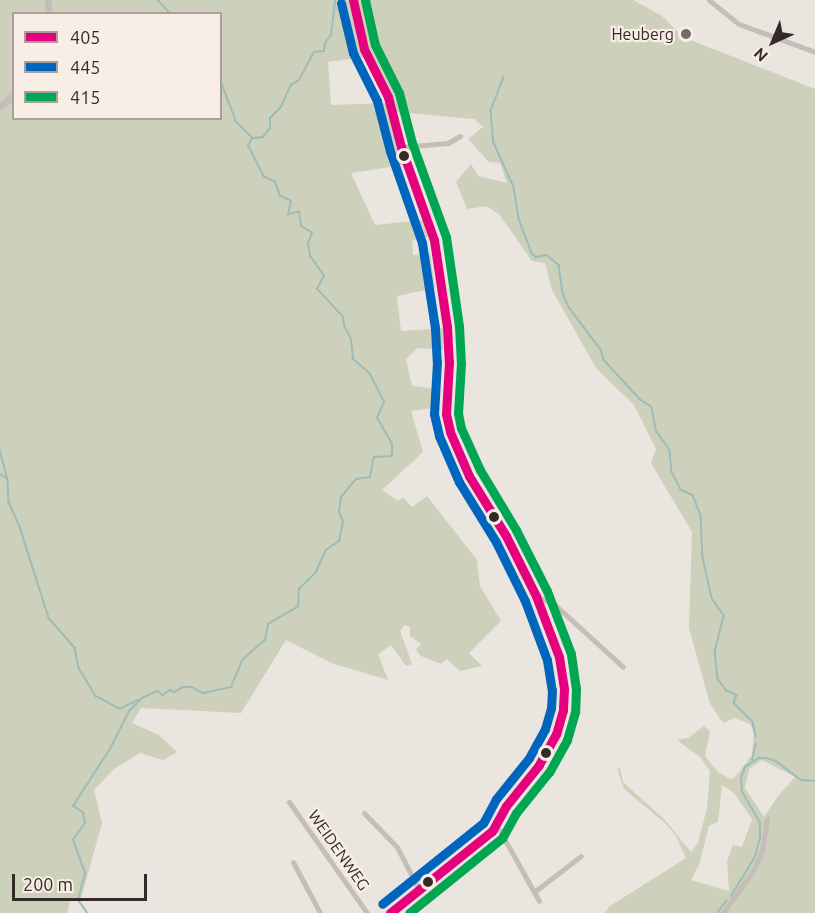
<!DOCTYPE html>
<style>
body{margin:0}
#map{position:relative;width:815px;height:913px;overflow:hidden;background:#ebe5df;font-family:Ubuntu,sans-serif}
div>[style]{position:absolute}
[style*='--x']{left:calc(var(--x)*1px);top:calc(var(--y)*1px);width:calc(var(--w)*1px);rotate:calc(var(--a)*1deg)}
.green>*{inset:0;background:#cdd0ba}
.stream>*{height:1.5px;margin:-0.75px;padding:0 0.75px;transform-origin:0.75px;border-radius:0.75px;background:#9dbcb9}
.minor>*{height:5px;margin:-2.5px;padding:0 2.5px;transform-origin:2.5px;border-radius:2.5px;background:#c4bdb8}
.tertiary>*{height:7px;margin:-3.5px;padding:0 3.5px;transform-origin:3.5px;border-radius:3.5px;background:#c4bdb8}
.bus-1>*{height:9px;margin:-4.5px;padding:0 4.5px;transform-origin:4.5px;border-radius:4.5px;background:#e5007d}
.bus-2>*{height:9px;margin:-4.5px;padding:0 4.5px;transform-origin:4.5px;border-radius:4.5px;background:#0065bd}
.bus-3>*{height:9px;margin:-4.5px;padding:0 4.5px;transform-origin:4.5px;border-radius:4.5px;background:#00a651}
.dots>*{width:16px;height:16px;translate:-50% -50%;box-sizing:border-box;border:3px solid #f8eee6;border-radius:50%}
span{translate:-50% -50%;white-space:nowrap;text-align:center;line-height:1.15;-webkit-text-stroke:4.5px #f8eee6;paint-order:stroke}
.poi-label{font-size:16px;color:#342a27}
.right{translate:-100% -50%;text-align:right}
.street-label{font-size:16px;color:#342a27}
.legend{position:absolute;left:12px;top:12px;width:210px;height:108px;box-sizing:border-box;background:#f8eee6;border:2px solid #aaa09a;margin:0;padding:8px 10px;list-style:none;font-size:18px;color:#342a27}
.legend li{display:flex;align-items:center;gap:12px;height:30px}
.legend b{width:30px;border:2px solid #aaa09a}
.north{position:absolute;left:743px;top:12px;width:60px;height:60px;-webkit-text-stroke:4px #f8eee6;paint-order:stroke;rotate:224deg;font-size:16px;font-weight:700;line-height:24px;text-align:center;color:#342a27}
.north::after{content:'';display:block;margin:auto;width:21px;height:27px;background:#342a27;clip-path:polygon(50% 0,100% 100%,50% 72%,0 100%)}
.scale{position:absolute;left:12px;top:874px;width:135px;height:27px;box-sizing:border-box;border:3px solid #342a27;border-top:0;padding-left:8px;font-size:18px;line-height:21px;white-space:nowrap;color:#342a27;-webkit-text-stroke:4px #f8eee6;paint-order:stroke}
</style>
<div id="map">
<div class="green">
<div style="clip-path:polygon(evenodd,0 0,633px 0,662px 16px,683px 37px,815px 89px,815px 913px,605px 913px,610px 906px,686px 858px,676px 836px,666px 824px,624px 789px,617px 769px,620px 768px,623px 782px,664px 819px,691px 852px,698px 843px,707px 808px,710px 771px,700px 757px,677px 740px,688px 738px,704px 726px,710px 731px,705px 756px,718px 772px,730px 779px,734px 778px,752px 755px,754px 731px,750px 724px,735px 718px,723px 723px,710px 704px,689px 628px,692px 532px,651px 463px,656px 449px,634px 405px,596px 368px,552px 290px,545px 263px,532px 261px,499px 214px,486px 206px,467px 209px,456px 182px,471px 164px,478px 176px,507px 183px,500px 163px,489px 162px,468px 139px,483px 127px,474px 119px,396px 112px,385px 85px,363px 57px,328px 62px,331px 105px,387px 103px,404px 165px,351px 173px,375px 225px,423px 220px,428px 237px,412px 241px,413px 255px,430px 253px,435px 288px,397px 296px,401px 331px,443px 328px,443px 350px,417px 348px,406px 359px,412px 386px,438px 389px,438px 400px,434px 408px,411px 411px,423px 452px,382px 490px,398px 501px,403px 497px,412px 507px,427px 496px,477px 560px,480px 586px,501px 621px,469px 653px,482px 666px,460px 671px,447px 659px,441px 664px,421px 656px,416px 650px,421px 644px,410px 636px,410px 627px,405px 625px,400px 631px,412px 664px,406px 666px,391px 645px,378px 654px,388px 680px,331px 663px,286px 640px,241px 713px,141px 708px,132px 723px,159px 735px,177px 752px,163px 760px,140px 753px,114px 769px,94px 790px,102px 823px,80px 902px,71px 898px,67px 913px,0 913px,0 0,14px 14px,220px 14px,220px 118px,14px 118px,14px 14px,0 0,762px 760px,795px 777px,778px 796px,764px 817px,745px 788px,749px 769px,762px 760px,0 0,722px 785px,734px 793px,752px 819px,742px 847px,733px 845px,727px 861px,729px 891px,691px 880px,699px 865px,709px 826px,718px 822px,722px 785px)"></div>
</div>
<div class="stream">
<div style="--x:158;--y:0;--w:19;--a:47"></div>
<div style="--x:504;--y:77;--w:36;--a:111"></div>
<div style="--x:491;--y:111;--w:32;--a:85"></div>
<div style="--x:494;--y:143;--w:48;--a:65.6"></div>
<div style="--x:514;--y:187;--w:32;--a:81"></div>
<div style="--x:519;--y:219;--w:36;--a:69"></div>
<div style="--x:532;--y:253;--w:6;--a:45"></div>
<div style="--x:536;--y:257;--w:11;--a:-10"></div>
<div style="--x:547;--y:255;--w:16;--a:40"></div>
<div style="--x:559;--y:265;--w:28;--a:82"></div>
<div style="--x:563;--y:293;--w:15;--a:67"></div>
<div style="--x:569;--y:307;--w:54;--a:53.3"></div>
<div style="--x:601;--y:350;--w:10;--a:73"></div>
<div style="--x:604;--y:360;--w:53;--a:47.3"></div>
<div style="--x:640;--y:399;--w:14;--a:34"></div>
<div style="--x:652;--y:407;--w:23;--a:80"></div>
<div style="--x:656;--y:430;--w:25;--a:56"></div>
<div style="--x:670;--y:451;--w:21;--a:85"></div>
<div style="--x:672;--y:472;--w:20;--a:63"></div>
<div style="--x:681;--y:490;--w:13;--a:23"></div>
<div style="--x:693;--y:495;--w:22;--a:69"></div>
<div style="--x:701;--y:516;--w:42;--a:87.3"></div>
<div style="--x:703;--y:558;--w:41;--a:77.3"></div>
<div style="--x:712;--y:598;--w:22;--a:56"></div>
<div style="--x:724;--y:616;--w:36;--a:104"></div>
<div style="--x:715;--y:651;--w:28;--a:84"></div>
<div style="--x:718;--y:679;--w:14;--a:54"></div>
<div style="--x:726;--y:690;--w:12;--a:24"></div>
<div style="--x:737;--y:695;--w:9;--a:111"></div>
<div style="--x:734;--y:703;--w:27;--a:45"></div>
<div style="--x:753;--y:722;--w:15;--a:79"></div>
<div style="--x:253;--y:138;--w:10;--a:-6"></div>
<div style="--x:263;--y:137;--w:11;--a:-52"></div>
<div style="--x:270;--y:128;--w:10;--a:-90"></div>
<div style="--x:270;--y:118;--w:16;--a:-45"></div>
<div style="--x:281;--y:107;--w:24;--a:-66"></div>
<div style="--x:291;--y:85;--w:9;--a:-32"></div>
<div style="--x:299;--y:80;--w:32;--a:-62"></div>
<div style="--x:314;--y:52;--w:10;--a:-6"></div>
<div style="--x:324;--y:51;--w:8;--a:-83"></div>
<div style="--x:325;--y:43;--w:10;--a:-53"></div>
<div style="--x:331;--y:35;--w:35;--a:-83"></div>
<div style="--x:0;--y:450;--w:30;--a:75"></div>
<div style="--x:8;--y:479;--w:23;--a:88"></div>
<div style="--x:9;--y:502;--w:27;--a:66"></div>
<div style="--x:20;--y:527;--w:96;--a:72.3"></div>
<div style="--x:49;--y:618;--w:40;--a:49"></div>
<div style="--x:75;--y:648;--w:20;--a:79"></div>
<div style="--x:79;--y:668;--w:33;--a:59"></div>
<div style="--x:96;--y:696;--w:27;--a:28"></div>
<div style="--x:120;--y:709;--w:20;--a:-27"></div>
<div style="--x:0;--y:474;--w:8;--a:30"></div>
<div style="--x:752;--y:760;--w:17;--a:-77"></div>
<div style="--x:731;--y:896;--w:46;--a:-58.4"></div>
<div style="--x:755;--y:857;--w:20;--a:-75"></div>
<div style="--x:760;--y:838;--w:15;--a:-90"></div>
<div style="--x:760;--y:823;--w:36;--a:-120"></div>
<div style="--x:742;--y:792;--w:14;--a:-94"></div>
<div style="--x:741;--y:778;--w:12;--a:-70"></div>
<div style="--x:745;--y:767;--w:17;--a:-33"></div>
<div style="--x:759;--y:758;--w:7;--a:0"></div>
<div style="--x:766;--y:758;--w:10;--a:17"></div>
<div style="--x:776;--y:761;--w:31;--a:37"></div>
<div style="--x:801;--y:780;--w:14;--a:4"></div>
<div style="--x:87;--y:913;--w:16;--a:-125"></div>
<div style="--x:78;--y:900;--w:28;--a:-75"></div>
<div style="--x:85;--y:873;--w:35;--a:-110"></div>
<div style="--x:73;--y:840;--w:21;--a:-55"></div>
<div style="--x:85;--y:823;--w:10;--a:-101"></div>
<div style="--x:83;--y:813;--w:12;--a:-145"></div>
<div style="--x:73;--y:806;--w:68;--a:-57"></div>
<div style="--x:110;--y:749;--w:42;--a:-63.4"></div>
<div style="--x:129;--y:711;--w:18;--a:-45"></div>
<div style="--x:142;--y:698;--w:17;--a:-25"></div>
<div style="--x:157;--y:691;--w:7;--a:34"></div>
<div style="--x:163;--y:695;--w:9;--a:-36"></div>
<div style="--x:170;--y:690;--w:5;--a:22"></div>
<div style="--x:175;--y:692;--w:9;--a:-32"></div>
<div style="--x:183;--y:687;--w:9;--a:0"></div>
<div style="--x:192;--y:687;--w:13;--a:29"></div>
<div style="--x:203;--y:693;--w:29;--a:-12"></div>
<div style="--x:231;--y:687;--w:30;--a:-67"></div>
<div style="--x:243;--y:659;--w:29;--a:-41"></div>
<div style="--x:265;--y:640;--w:16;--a:-79"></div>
<div style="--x:268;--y:624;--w:34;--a:-30"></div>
<div style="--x:298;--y:607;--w:18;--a:-87"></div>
<div style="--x:299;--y:589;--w:24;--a:-45"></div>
<div style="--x:316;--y:572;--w:24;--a:-66"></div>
<div style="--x:326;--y:550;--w:16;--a:-35"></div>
<div style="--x:339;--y:541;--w:19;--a:-78"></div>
<div style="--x:343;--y:522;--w:11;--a:-112"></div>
<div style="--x:339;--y:512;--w:15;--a:-82"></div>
<div style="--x:341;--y:497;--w:23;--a:-50"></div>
<div style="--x:356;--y:479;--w:14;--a:-8"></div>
<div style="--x:370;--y:477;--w:20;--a:-79"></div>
<div style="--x:374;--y:457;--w:18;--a:-3"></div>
<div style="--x:392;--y:456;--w:12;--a:-90"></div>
<div style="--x:392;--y:444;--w:30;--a:-120"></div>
<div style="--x:377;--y:418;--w:17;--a:-66"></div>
<div style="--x:384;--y:402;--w:31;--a:-117"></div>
<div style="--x:370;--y:374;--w:23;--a:-139"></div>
<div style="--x:353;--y:359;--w:20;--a:-96"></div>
<div style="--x:351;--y:339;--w:15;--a:-118"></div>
<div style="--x:344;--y:326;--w:9;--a:-96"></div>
<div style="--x:343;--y:317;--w:38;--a:-133"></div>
<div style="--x:317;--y:289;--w:15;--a:-62"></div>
<div style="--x:324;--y:276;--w:24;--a:-125"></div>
<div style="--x:310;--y:256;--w:13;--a:-99"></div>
<div style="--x:308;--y:243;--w:11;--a:-68"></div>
<div style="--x:312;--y:233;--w:13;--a:-148"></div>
<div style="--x:301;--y:226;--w:14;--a:-98"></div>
<div style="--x:299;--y:212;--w:11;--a:165"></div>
<div style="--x:288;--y:215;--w:14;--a:-78"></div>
<div style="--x:291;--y:201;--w:12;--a:-156"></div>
<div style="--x:280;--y:196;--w:15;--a:-110"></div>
<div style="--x:275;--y:182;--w:12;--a:-156"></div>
<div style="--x:264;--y:177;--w:35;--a:-117"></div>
<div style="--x:248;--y:146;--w:9;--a:-63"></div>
<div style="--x:252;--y:138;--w:23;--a:-135"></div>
<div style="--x:236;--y:122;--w:45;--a:-110.9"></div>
<div style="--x:717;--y:913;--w:16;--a:-52"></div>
</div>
<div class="minor">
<div style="--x:709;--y:0;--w:38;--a:39"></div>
<div style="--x:739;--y:24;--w:81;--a:20.2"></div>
<div style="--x:401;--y:147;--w:47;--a:-4.9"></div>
<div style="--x:448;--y:143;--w:14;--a:-30"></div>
<div style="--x:536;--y:596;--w:20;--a:24"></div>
<div style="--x:554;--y:604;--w:93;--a:42.4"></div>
<div style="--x:289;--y:802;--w:136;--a:54.9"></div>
<div style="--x:364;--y:813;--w:47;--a:45.9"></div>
<div style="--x:397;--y:847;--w:48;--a:62.9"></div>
<div style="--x:496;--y:824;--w:88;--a:60.8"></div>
<div style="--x:293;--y:862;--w:58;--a:62.1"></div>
<div style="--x:534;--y:892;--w:59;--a:-37.5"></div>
<div style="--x:723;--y:913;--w:54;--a:-54.8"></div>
<div style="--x:754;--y:869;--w:20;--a:-66"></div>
<div style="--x:762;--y:851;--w:33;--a:-81"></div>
</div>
<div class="tertiary">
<div style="--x:353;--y:0;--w:50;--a:77.3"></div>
<div style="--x:364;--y:49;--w:54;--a:63.4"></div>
<div style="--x:388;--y:97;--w:52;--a:75.4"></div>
<div style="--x:401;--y:147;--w:99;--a:70.5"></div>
<div style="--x:434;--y:240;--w:88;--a:81.5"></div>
<div style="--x:447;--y:327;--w:35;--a:87"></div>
<div style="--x:449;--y:362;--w:52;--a:93.3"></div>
<div style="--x:446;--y:414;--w:18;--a:77"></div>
<div style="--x:450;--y:432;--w:48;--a:66.6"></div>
<div style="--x:469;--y:476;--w:70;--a:58.3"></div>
<div style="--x:506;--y:536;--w:67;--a:63.4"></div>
<div style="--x:536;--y:596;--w:65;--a:69.3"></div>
<div style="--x:559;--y:657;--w:32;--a:81"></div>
<div style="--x:564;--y:689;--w:21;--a:93"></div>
<div style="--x:563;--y:710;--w:25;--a:106"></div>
<div style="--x:556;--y:734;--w:35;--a:119"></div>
<div style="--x:539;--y:765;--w:53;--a:128.8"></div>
<div style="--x:506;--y:806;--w:29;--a:119"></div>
<div style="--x:492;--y:831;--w:131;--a:141.2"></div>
<div style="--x:48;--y:14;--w:14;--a:-90"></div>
<div style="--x:0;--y:106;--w:18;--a:-38"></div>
</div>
<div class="bus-1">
<div style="--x:353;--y:0;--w:50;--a:77.3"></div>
<div style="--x:364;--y:49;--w:54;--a:63.4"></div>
<div style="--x:388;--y:97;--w:52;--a:75.4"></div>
<div style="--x:401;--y:147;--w:99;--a:70.5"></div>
<div style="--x:434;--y:240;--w:88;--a:81.5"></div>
<div style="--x:447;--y:327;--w:35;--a:87"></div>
<div style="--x:449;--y:362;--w:52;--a:93.3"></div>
<div style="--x:446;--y:414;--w:18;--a:77"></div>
<div style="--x:450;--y:432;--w:48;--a:66.6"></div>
<div style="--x:469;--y:476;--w:70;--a:58.3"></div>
<div style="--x:506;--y:536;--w:67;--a:63.4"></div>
<div style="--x:536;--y:596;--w:65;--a:69.3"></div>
<div style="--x:559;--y:657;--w:32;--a:81"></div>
<div style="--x:564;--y:689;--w:21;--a:93"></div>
<div style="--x:563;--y:710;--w:25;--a:106"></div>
<div style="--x:556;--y:734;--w:35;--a:119"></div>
<div style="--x:539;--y:765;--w:53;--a:128.8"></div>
<div style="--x:506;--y:806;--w:29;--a:119"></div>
<div style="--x:492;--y:831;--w:131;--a:141.2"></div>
</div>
<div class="bus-2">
<div style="--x:341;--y:3;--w:51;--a:76.5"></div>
<div style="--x:353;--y:53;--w:54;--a:63.4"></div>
<div style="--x:377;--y:101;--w:52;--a:75.4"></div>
<div style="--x:390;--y:151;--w:97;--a:70.8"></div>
<div style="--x:422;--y:243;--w:86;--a:81.3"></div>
<div style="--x:435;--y:328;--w:34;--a:87"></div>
<div style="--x:437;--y:362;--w:52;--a:93.3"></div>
<div style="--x:434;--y:414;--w:23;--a:77"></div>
<div style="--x:439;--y:436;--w:50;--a:66.5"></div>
<div style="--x:459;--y:482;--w:70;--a:58.3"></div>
<div style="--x:496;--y:542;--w:66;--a:63.8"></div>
<div style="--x:525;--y:601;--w:63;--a:69.6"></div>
<div style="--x:547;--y:660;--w:30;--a:81"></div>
<div style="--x:552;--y:690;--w:18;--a:93"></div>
<div style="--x:551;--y:708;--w:22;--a:106"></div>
<div style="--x:545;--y:729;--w:33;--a:119"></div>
<div style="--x:529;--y:758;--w:53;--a:128.8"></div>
<div style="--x:496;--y:799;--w:27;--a:118"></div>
<div style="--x:483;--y:823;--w:129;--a:141.3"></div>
</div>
<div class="bus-3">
<div style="--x:365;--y:0;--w:46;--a:77.5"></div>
<div style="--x:375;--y:45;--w:54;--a:63.4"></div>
<div style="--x:399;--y:93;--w:52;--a:75.4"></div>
<div style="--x:412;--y:143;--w:100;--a:70.1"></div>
<div style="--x:446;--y:237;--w:90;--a:81.7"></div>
<div style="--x:459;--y:326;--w:37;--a:87"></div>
<div style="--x:461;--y:363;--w:50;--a:93.4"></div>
<div style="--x:458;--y:413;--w:15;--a:79"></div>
<div style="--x:461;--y:428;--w:46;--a:65.7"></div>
<div style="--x:480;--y:470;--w:70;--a:59"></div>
<div style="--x:516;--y:530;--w:68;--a:63.1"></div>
<div style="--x:547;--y:591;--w:67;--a:69.1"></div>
<div style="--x:571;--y:654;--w:34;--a:82"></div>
<div style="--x:576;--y:688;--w:24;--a:92"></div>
<div style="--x:575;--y:712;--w:29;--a:106"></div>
<div style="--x:567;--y:740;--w:37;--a:119"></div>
<div style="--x:549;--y:772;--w:53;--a:128.8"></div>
<div style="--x:516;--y:813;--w:29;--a:119"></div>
<div style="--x:502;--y:838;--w:119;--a:141.1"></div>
</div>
<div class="dots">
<div style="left:686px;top:34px;background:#746b67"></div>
<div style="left:404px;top:156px;background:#342a27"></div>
<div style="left:494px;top:517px;background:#342a27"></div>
<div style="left:546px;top:753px;background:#342a27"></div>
<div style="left:428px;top:882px;background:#342a27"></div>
</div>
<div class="poi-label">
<span class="right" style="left:674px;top:34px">Heuberg</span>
</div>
<div class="street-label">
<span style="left:339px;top:850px;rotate:55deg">WEIDENWEG</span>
</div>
<ul class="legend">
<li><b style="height:8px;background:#e5007d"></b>405</li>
<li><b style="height:8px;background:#0065bd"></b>445</li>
<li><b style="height:8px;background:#00a651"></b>415</li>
</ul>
<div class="north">N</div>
<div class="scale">200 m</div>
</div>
